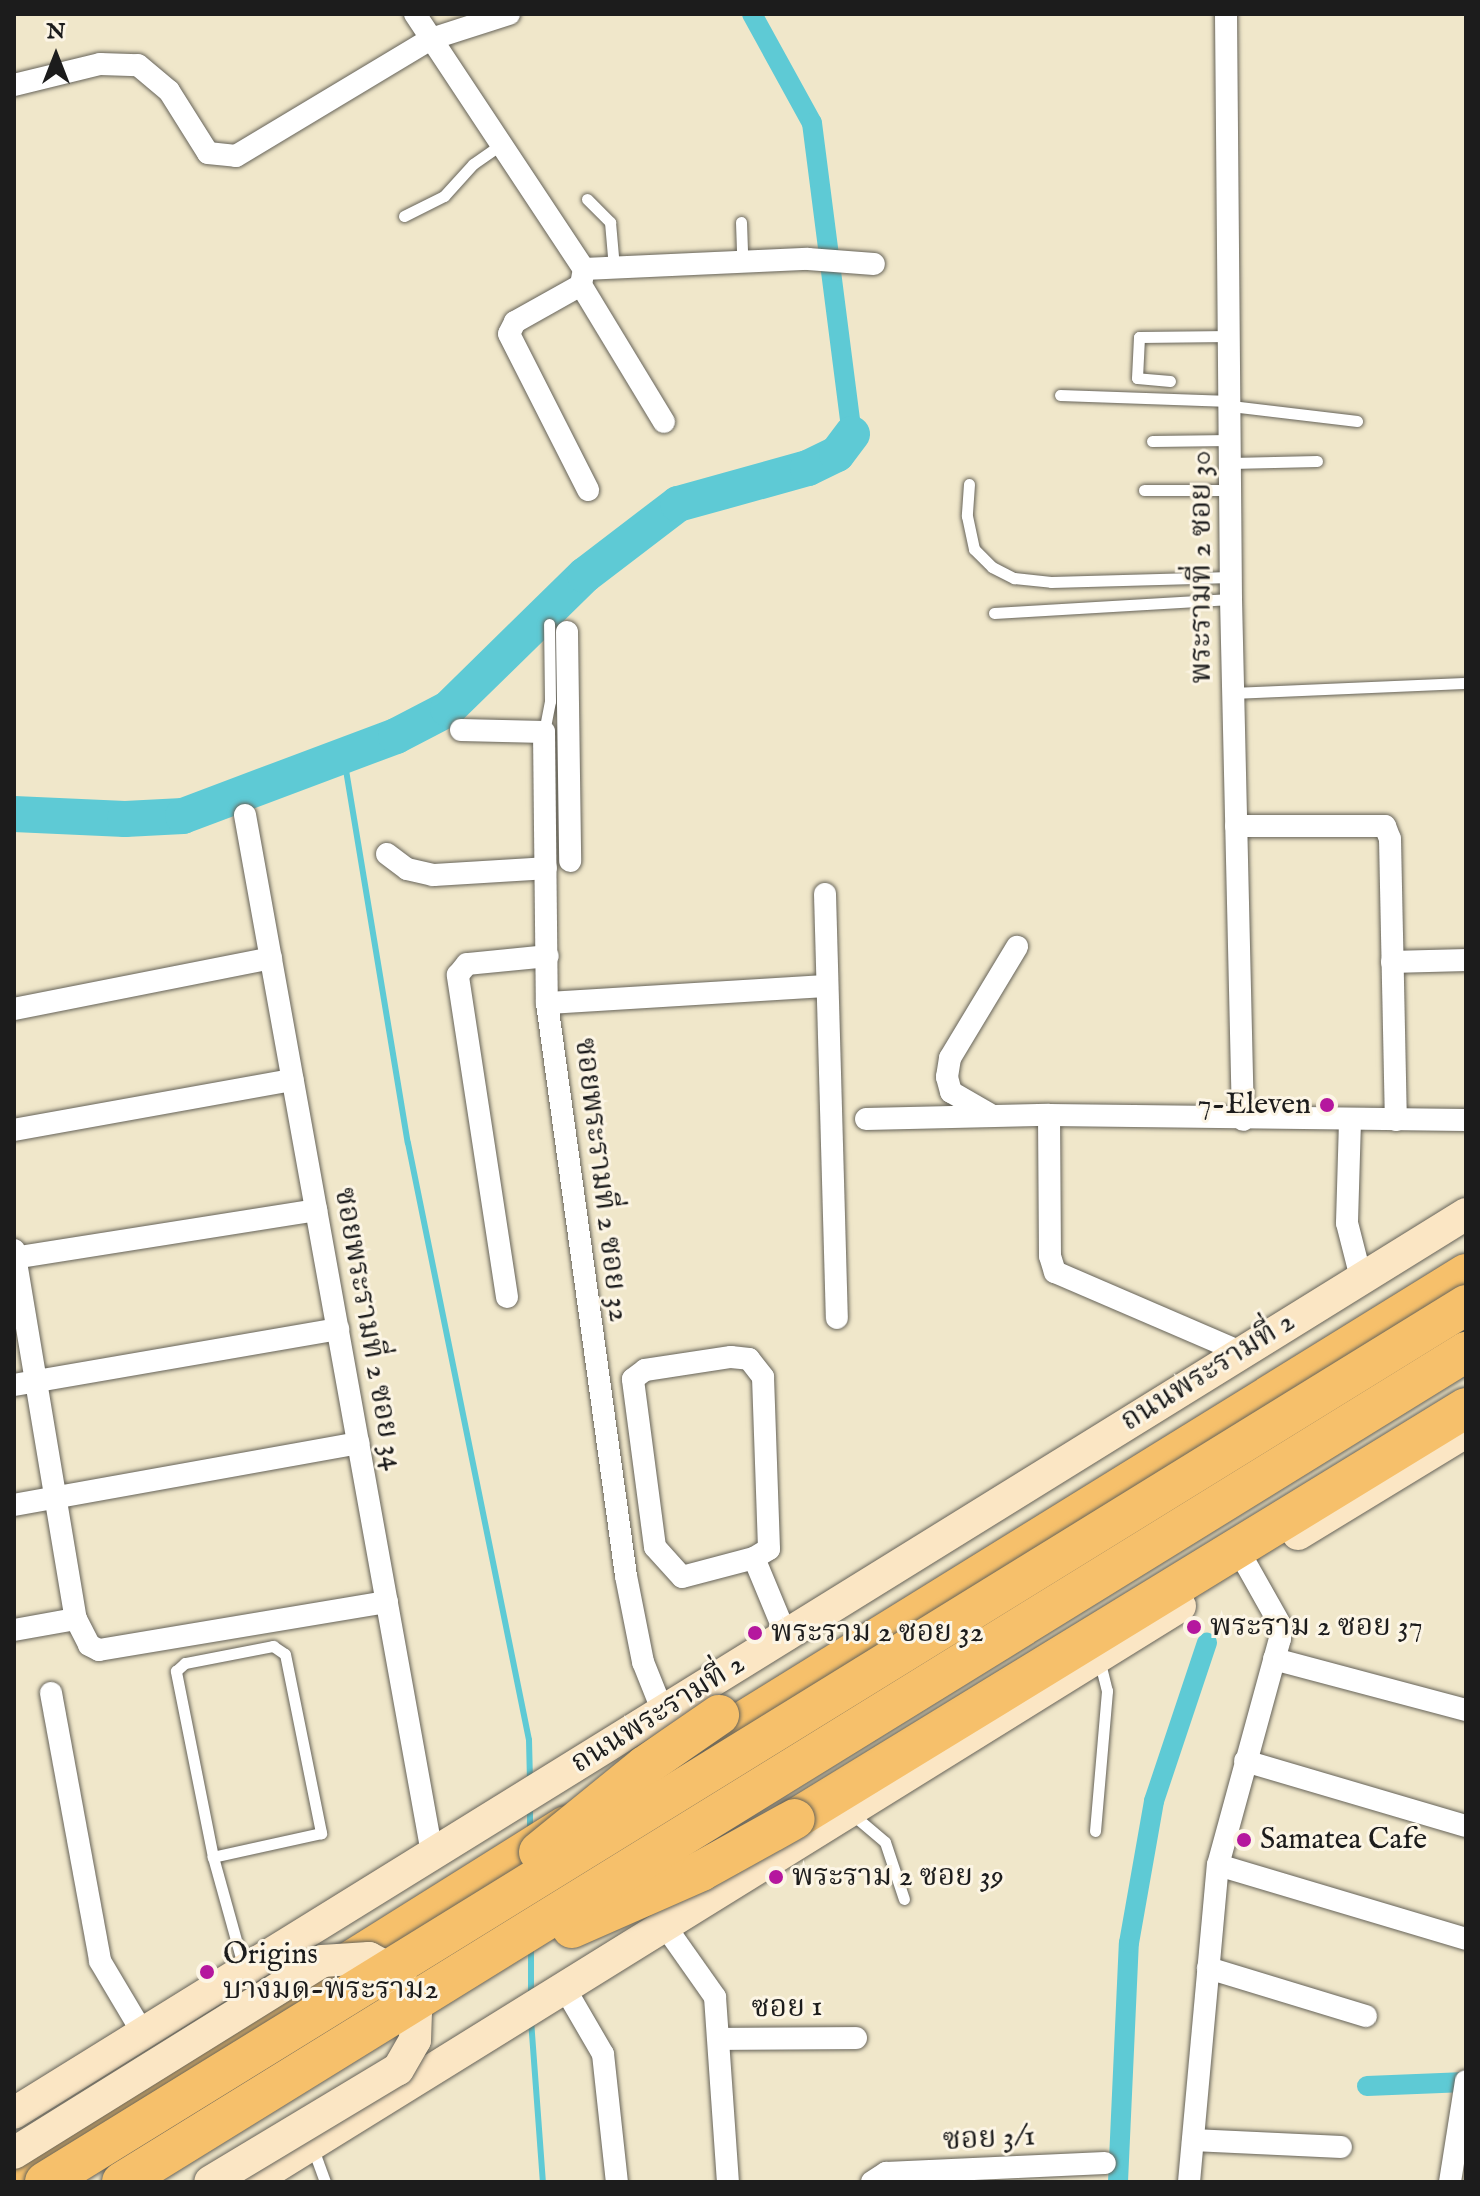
<!DOCTYPE html>
<meta charset="utf-8">
<style>
body{margin:0}
#map{position:relative;width:1480px;height:2196px;overflow:hidden;background:#f0e7ca;font-family:"IM FELL English","Noto Serif Thai",serif}
div>[style]{position:absolute}
[style*='--x']{left:calc(var(--x)*1px);top:calc(var(--y)*1px);width:calc(var(--w)*1px);rotate:calc(var(--a)*1deg)}
.stream>*{height:6px;margin:-3px;padding:0 3px;transform-origin:3px;border-radius:3px;background:#5ecad5}
.canal>*{height:20px;margin:-10px;padding:0 10px;transform-origin:10px;border-radius:10px;background:#5ecad5}
.river>*{height:36px;margin:-18px;padding:0 18px;transform-origin:18px;border-radius:18px;background:#5ecad5}
.roads{filter:drop-shadow(0 0 2px #666359) drop-shadow(0 0 2px #666359)}
.lane>*{height:11px;margin:-5.5px;padding:0 5.5px;transform-origin:5.5px;border-radius:5.5px;background:#fff}
.street>*{height:22px;margin:-11px;padding:0 11px;transform-origin:11px;border-radius:11px;background:#fff}
.secondary>*{height:32px;margin:-16px;padding:0 16px;transform-origin:16px;border-radius:16px;background:#fbe6c4}
.highway>*{height:40px;margin:-20px;padding:0 20px;transform-origin:20px;border-radius:20px;background:#f6c06b}
.bridges{filter:drop-shadow(0 0 2px #666359) drop-shadow(0 0 2px #666359)}
.secondary-bridge>*{height:32px;margin:-16px;padding:0 16px;transform-origin:16px;border-radius:16px;background:#fbe6c4}
.highway-bridge>*{height:40px;margin:-20px;padding:0 20px;transform-origin:20px;border-radius:20px;background:#f6c06b}
.dots>*{width:22px;height:22px;translate:-50% -50%;box-sizing:border-box;border:4px solid #fcf5e5;border-radius:50%}
span{translate:-50% -50%;white-space:nowrap;text-align:center;line-height:1.15;-webkit-text-stroke:6px #fcf5e5;paint-order:stroke}
.street-label{font-size:30px;color:#1c1c1c}
.poi-label{font-size:30px;color:#1c1c1c}
.right{translate:-100% -50%;text-align:right}
.left{translate:0 -50%;text-align:left}
.frame{position:absolute;inset:0;border:16px solid #1c1c1c;pointer-events:none}
.north{position:absolute;left:16px;top:16px;width:80px;height:80px;-webkit-text-stroke:6px #fcf5e5;paint-order:stroke;rotate:0deg;font-size:22px;font-weight:700;line-height:32px;text-align:center;color:#1c1c1c}
.north::after{content:'';display:block;margin:auto;width:28px;height:36px;background:#1c1c1c;clip-path:polygon(50% 0,100% 100%,50% 72%,0 100%)}
</style>
<div id="map">
<div class="stream">
<div style="--x:344;--y:758;--w:390;--a:80.6"></div>
<div style="--x:408;--y:1143;--w:609;--a:78.54"></div>
<div style="--x:529;--y:1740;--w:40;--a:88.6"></div>
<div style="--x:530;--y:1808;--w:24;--a:90"></div>
<div style="--x:531;--y:1948;--w:48;--a:90"></div>
<div style="--x:531;--y:2020;--w:162;--a:85.8"></div>
</div>
<div class="canal">
<div style="--x:752;--y:14;--w:124;--a:61.2"></div>
<div style="--x:812;--y:123;--w:314;--a:82.7"></div>
<div style="--x:1367;--y:2086;--w:99;--a:-2.3"></div>
<div style="--x:1118;--y:2182;--w:239;--a:-87.4"></div>
<div style="--x:1129;--y:1943;--w:144;--a:-80"></div>
<div style="--x:1154;--y:1801;--w:167;--a:-71.5"></div>
</div>
<div class="river">
<div style="--x:14;--y:814;--w:111;--a:2.6"></div>
<div style="--x:125;--y:819;--w:58;--a:-3"></div>
<div style="--x:183;--y:816;--w:228;--a:-20.6"></div>
<div style="--x:396;--y:736;--w:59;--a:-27.4"></div>
<div style="--x:448;--y:709;--w:192;--a:-44.4"></div>
<div style="--x:585;--y:575;--w:117;--a:-37.4"></div>
<div style="--x:678;--y:504;--w:135;--a:-15.5"></div>
<div style="--x:808;--y:468;--w:32;--a:-26"></div>
<div style="--x:837;--y:454;--w:25;--a:-53"></div>
</div>
<div class="roads">
<div class="lane">
<div style="--x:587;--y:199;--w:33;--a:45"></div>
<div style="--x:610;--y:222;--w:46;--a:85"></div>
<div style="--x:404;--y:216;--w:45;--a:-26.6"></div>
<div style="--x:444;--y:196;--w:43;--a:-47.8"></div>
<div style="--x:473;--y:164;--w:35;--a:-35"></div>
<div style="--x:741;--y:222;--w:38;--a:88"></div>
<div style="--x:1170;--y:381;--w:33;--a:-175"></div>
<div style="--x:1137;--y:378;--w:41;--a:-87.2"></div>
<div style="--x:1139;--y:337;--w:91;--a:-0.6"></div>
<div style="--x:1060;--y:395;--w:170;--a:2"></div>
<div style="--x:1231;--y:406;--w:127;--a:6.8"></div>
<div style="--x:1152;--y:441;--w:78;--a:-0.7"></div>
<div style="--x:1231;--y:463;--w:86;--a:-1.3"></div>
<div style="--x:969;--y:484;--w:32;--a:94"></div>
<div style="--x:967;--y:516;--w:34;--a:78"></div>
<div style="--x:974;--y:549;--w:25;--a:45"></div>
<div style="--x:992;--y:567;--w:25;--a:27"></div>
<div style="--x:1014;--y:578;--w:37;--a:6"></div>
<div style="--x:1051;--y:582;--w:180;--a:-1.6"></div>
<div style="--x:1144;--y:490;--w:87;--a:0"></div>
<div style="--x:994;--y:613;--w:237;--a:-3.4"></div>
<div style="--x:1232;--y:693;--w:232;--a:-2.5"></div>
<div style="--x:544;--y:732;--w:32;--a:-79"></div>
<div style="--x:550;--y:701;--w:77;--a:-90.7"></div>
<div style="--x:273;--y:1646;--w:14;--a:34"></div>
<div style="--x:285;--y:1654;--w:183;--a:78.6"></div>
<div style="--x:321;--y:1833;--w:111;--a:167.5"></div>
<div style="--x:213;--y:1857;--w:190;--a:-101.3"></div>
<div style="--x:176;--y:1671;--w:12;--a:-42"></div>
<div style="--x:185;--y:1663;--w:90;--a:-10.9"></div>
<div style="--x:852;--y:1814;--w:43;--a:40.3"></div>
<div style="--x:885;--y:1842;--w:60;--a:71.6"></div>
<div style="--x:1095;--y:1831;--w:141;--a:-85.1"></div>
<div style="--x:1107;--y:1691;--w:30;--a:-104"></div>
<div style="--x:213;--y:1857;--w:116;--a:74.5"></div>
<div style="--x:312;--y:2146;--w:38;--a:70"></div>
</div>
<div class="street">
<div style="--x:415;--y:14;--w:306;--a:56.5"></div>
<div style="--x:584;--y:269;--w:16;--a:101"></div>
<div style="--x:581;--y:285;--w:160;--a:58.8"></div>
<div style="--x:1226;--y:14;--w:585;--a:89.51"></div>
<div style="--x:1231;--y:599;--w:521;--a:88.68"></div>
<div style="--x:14;--y:85;--w:89;--a:-13.7"></div>
<div style="--x:100;--y:64;--w:38;--a:2"></div>
<div style="--x:138;--y:65;--w:40;--a:40"></div>
<div style="--x:169;--y:91;--w:73;--a:57.8"></div>
<div style="--x:208;--y:153;--w:28;--a:6"></div>
<div style="--x:236;--y:156;--w:227;--a:-31"></div>
<div style="--x:431;--y:39;--w:82;--a:-17.8"></div>
<div style="--x:584;--y:269;--w:224;--a:-2.6"></div>
<div style="--x:808;--y:259;--w:66;--a:4.3"></div>
<div style="--x:581;--y:285;--w:76;--a:150.7"></div>
<div style="--x:515;--y:322;--w:13;--a:117"></div>
<div style="--x:509;--y:334;--w:175;--a:63.1"></div>
<div style="--x:567;--y:632;--w:229;--a:89.2"></div>
<div style="--x:461;--y:730;--w:83;--a:1.4"></div>
<div style="--x:544;--y:732;--w:271;--a:89.4"></div>
<div style="--x:547;--y:1003;--w:578;--a:82.15"></div>
<div style="--x:626;--y:1576;--w:88;--a:78.8"></div>
<div style="--x:643;--y:1662;--w:54;--a:68.2"></div>
<div style="--x:245;--y:815;--w:1055;--a:79.79"></div>
<div style="--x:1236;--y:826;--w:149;--a:0"></div>
<div style="--x:1385;--y:826;--w:14;--a:69"></div>
<div style="--x:1390;--y:839;--w:281;--a:88.8"></div>
<div style="--x:387;--y:854;--w:25;--a:37"></div>
<div style="--x:407;--y:869;--w:27;--a:13"></div>
<div style="--x:433;--y:875;--w:113;--a:-3.5"></div>
<div style="--x:825;--y:894;--w:424;--a:88.4"></div>
<div style="--x:1392;--y:962;--w:74;--a:-1.5"></div>
<div style="--x:547;--y:1003;--w:280;--a:-3.5"></div>
<div style="--x:14;--y:1009;--w:262;--a:-11.2"></div>
<div style="--x:991;--y:1115;--w:46;--a:-150.1"></div>
<div style="--x:951;--y:1092;--w:16;--a:-105"></div>
<div style="--x:947;--y:1077;--w:19;--a:-81"></div>
<div style="--x:950;--y:1058;--w:130;--a:-58.9"></div>
<div style="--x:1049;--y:1115;--w:141;--a:89.6"></div>
<div style="--x:1050;--y:1256;--w:17;--a:73"></div>
<div style="--x:1055;--y:1272;--w:202;--a:23.3"></div>
<div style="--x:866;--y:1119;--w:183;--a:-1.3"></div>
<div style="--x:1049;--y:1115;--w:417;--a:0.7"></div>
<div style="--x:1350;--y:1121;--w:102;--a:91.7"></div>
<div style="--x:1347;--y:1223;--w:57;--a:75.7"></div>
<div style="--x:14;--y:1130;--w:283;--a:-10.2"></div>
<div style="--x:14;--y:1250;--w:374;--a:80.5"></div>
<div style="--x:76;--y:1619;--w:29;--a:63"></div>
<div style="--x:89;--y:1645;--w:11;--a:27"></div>
<div style="--x:99;--y:1650;--w:292;--a:-9.5"></div>
<div style="--x:14;--y:1258;--w:306;--a:-9"></div>
<div style="--x:507;--y:1297;--w:326;--a:-98.7"></div>
<div style="--x:458;--y:975;--w:14;--a:-51"></div>
<div style="--x:467;--y:964;--w:81;--a:-5.6"></div>
<div style="--x:731;--y:1357;--w:18;--a:6"></div>
<div style="--x:749;--y:1359;--w:23;--a:52"></div>
<div style="--x:763;--y:1377;--w:172;--a:88"></div>
<div style="--x:769;--y:1549;--w:17;--a:149"></div>
<div style="--x:754;--y:1558;--w:74;--a:165.2"></div>
<div style="--x:682;--y:1577;--w:40;--a:-132"></div>
<div style="--x:655;--y:1547;--w:169;--a:-97.5"></div>
<div style="--x:633;--y:1379;--w:15;--a:-37"></div>
<div style="--x:645;--y:1370;--w:87;--a:-8.6"></div>
<div style="--x:14;--y:1385;--w:329;--a:-9.8"></div>
<div style="--x:14;--y:1505;--w:350;--a:-10.2"></div>
<div style="--x:754;--y:1558;--w:81;--a:67.5"></div>
<div style="--x:14;--y:1630;--w:63;--a:-10.1"></div>
<div style="--x:1274;--y:1659;--w:199;--a:14.9"></div>
<div style="--x:51;--y:1693;--w:272;--a:79.6"></div>
<div style="--x:100;--y:1961;--w:86;--a:59.3"></div>
<div style="--x:1245;--y:1761;--w:230;--a:16.4"></div>
<div style="--x:1218;--y:1865;--w:259;--a:16.6"></div>
<div style="--x:665;--y:1926;--w:87;--a:54.8"></div>
<div style="--x:715;--y:1997;--w:185;--a:86"></div>
<div style="--x:1208;--y:1968;--w:165;--a:16.9"></div>
<div style="--x:564;--y:1987;--w:78;--a:59.8"></div>
<div style="--x:603;--y:2054;--w:129;--a:83.8"></div>
<div style="--x:719;--y:2039;--w:137;--a:-0.4"></div>
<div style="--x:1193;--y:2140;--w:148;--a:2.7"></div>
<div style="--x:872;--y:2182;--w:17;--a:-33"></div>
<div style="--x:886;--y:2173;--w:219;--a:-2.6"></div>
<div style="--x:1189;--y:2182;--w:318;--a:-84.8"></div>
<div style="--x:1218;--y:1865;--w:234;--a:-74.7"></div>
<div style="--x:1280;--y:1639;--w:13;--a:-86"></div>
<div style="--x:1281;--y:1626;--w:71;--a:-119.4"></div>
<div style="--x:1450;--y:2182;--w:102;--a:-81"></div>
</div>
<div class="secondary">
<div style="--x:1298;--y:1534;--w:197;--a:-31.3"></div>
<div style="--x:14;--y:2113;--w:1708;--a:-31.76"></div>
<div style="--x:251;--y:2182;--w:1093;--a:-31.8"></div>
</div>
<div class="highway">
<div style="--x:687;--y:1756;--w:916;--a:-31.75"></div>
<div style="--x:795;--y:1819;--w:787;--a:-31.49"></div>
<div style="--x:14;--y:2172;--w:651;--a:-32.08"></div>
</div>
</div>
<div class="bridges">
<div class="secondary-bridge">
<div style="--x:14;--y:2153;--w:363;--a:-31.9"></div>
<div style="--x:322;--y:1961;--w:47;--a:-3.7"></div>
<div style="--x:369;--y:1958;--w:32;--a:28"></div>
<div style="--x:397;--y:1973;--w:43;--a:64"></div>
<div style="--x:416;--y:2012;--w:28;--a:92"></div>
<div style="--x:415;--y:2040;--w:34;--a:120"></div>
<div style="--x:398;--y:2069;--w:219;--a:149"></div>
</div>
<div class="highway-bridge">
<div style="--x:539;--y:1852;--w:136;--a:-39.1"></div>
<div style="--x:645;--y:1766;--w:90;--a:-34.6"></div>
<div style="--x:572;--y:1928;--w:141;--a:-23.8"></div>
<div style="--x:701;--y:1871;--w:107;--a:-29"></div>
<div style="--x:45;--y:2182;--w:1670;--a:-31.68"></div>
<div style="--x:122;--y:2182;--w:1580;--a:-31.7"></div>
</div>
</div>
<div class="dots">
<div style="left:1327px;top:1105px;background:#b5179e"></div>
<div style="left:1194px;top:1627px;background:#b5179e"></div>
<div style="left:755px;top:1633px;background:#b5179e"></div>
<div style="left:1244px;top:1840px;background:#b5179e"></div>
<div style="left:776px;top:1877px;background:#b5179e"></div>
<div style="left:207px;top:1972px;background:#b5179e"></div>
</div>
<div class="street-label">
<span style="left:1202px;top:567px;rotate:-90deg">พระรามที่ 2 ซอย 30</span>
<span style="left:601px;top:1180px;rotate:83deg">ซอยพระรามที่ 2 ซอย 32</span>
<span style="left:368px;top:1329px;rotate:80deg">ซอยพระรามที่ 2 ซอย 34</span>
<span style="left:1208px;top:1372px;rotate:-32deg">ถนนพระรามที่ 2</span>
<span style="left:658px;top:1714px;rotate:-32deg">ถนนพระรามที่ 2</span>
<span style="left:787px;top:2008px;rotate:-1deg">ซอย 1</span>
<span style="left:989px;top:2139px;rotate:-3deg">ซอย 3/1</span>
</div>
<div class="poi-label">
<span class="right" style="left:1311px;top:1105px">7-Eleven</span>
<span class="left" style="left:1210px;top:1627px">พระราม 2 ซอย 37</span>
<span class="left" style="left:771px;top:1633px">พระราม 2 ซอย 32</span>
<span class="left" style="left:1260px;top:1840px">Samatea Cafe</span>
<span class="left" style="left:792px;top:1877px">พระราม 2 ซอย 39</span>
<span class="left" style="left:223px;top:1972px">Origins<br>บางมด-พระราม2</span>
</div>
<div class="frame"></div>
<div class="north">N</div>
</div>
